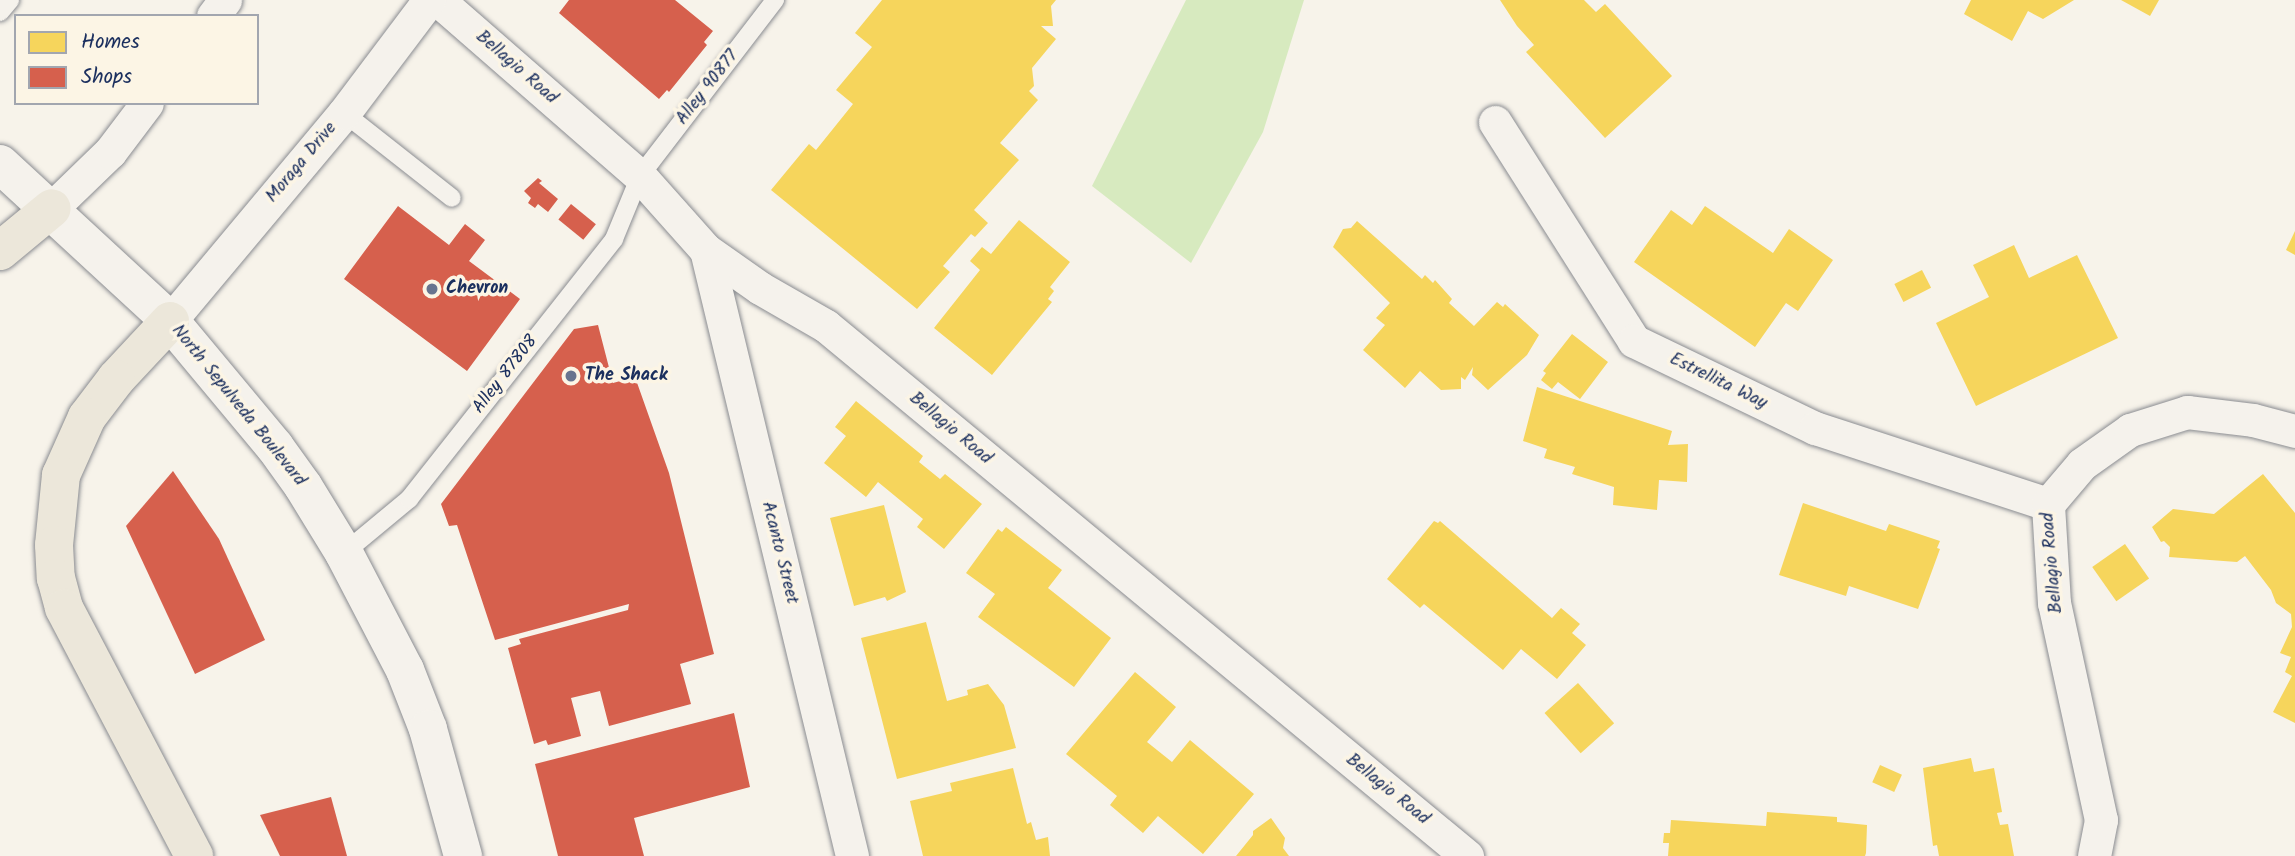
<!DOCTYPE html>
<style>
body{margin:0}
#map{position:relative;width:2295px;height:856px;overflow:hidden;background:#f7f3ea;font-family:Kalam,sans-serif}
div>[style]{position:absolute}
[style*='--x']{left:calc(var(--x)*1px);top:calc(var(--y)*1px);width:calc(var(--w)*1px);rotate:calc(var(--a)*1deg)}
.green>*{inset:0;background:#d7eabf}
.homes>*{inset:0;background:#f6d55c;transform-origin:0 0}
.shops>*{inset:0;background:#d6604d;transform-origin:0 0}
.roads{filter:drop-shadow(0 0 2px #8a8c91) drop-shadow(0 0 2px #8a8c91)}
.lane>*{height:18px;margin:-9px;padding:0 9px;transform-origin:9px;border-radius:9px;background:#f5f2ec}
.street>*{height:33px;margin:-16.5px;padding:0 16.5px;transform-origin:16.5px;border-radius:16.5px;background:#f5f2ec}
.secondary>*{height:38px;margin:-19px;padding:0 19px;transform-origin:19px;border-radius:19px;background:#f5f2ec}
.highway>*{height:38px;margin:-19px;padding:0 19px;transform-origin:19px;border-radius:19px;background:#ece7da}
.dots>*{width:19px;height:19px;translate:-50% -50%;box-sizing:border-box;border:4px solid #fcf5e5;border-radius:50%}
span{translate:-50% -50%;white-space:nowrap;text-align:center;line-height:1.15;-webkit-text-stroke:7px #fcf5e5;paint-order:stroke}
.street-label{font-size:18px;color:#1b2f5e}
.poi-label{font-size:18px;color:#1b2f5e;font-weight:700}
.left{translate:0 -50%;text-align:left}
.legend{position:absolute;left:14px;top:14px;width:245px;height:91px;box-sizing:border-box;background:#fcf5e5;border:2px solid #a2a6af;margin:0;padding:9px 12px;list-style:none;font-size:21px;color:#1b2f5e}
.legend li{display:flex;align-items:center;gap:14px;height:35px}
.legend b{width:35px;border:2px solid #a2a6af}
</style>
<div id="map">
<div class="green">
<div style="clip-path:polygon(1186px 0,1304px 0,1263px 132px,1191px 263px,1092px 186px)"></div>
</div>
<div class="homes">
<div style="clip-path:polygon(882px 0,1056px 0,1051px 6px,1053px 26px,1041px 26px,1056px 39px,1032px 68px,1034px 86px,1029px 91px,1038px 100px,1000px 143px,1019px 160px,974px 210px,988px 223px,975px 237px,971px 234px,943px 266px,950px 272px,917px 309px,771px 190px,809px 144px,816px 150px,853px 104px,836px 90px,872px 47px,855px 33px)"></div>
<div style="clip-path:polygon(1500px 0,1584px 0,1596px 12px,1605px 4px,1672px 76px,1605px 138px,1526px 52px,1534px 45px,1517px 26px)"></div>
<div style="clip-path:polygon(1971px 0,2074px 0,2043px 19px,2028px 11px,2012px 41px,1964px 14px)"></div>
<div style="clip-path:polygon(2121px 0,2159px 0,2150px 16px)"></div>
<div style="clip-path:polygon(1705px 206px,1773px 253px,1789px 229px,1833px 260px,1798px 311px,1786px 303px,1755px 347px,1634px 262px,1671px 210px,1692px 225px)"></div>
<div style="clip-path:polygon(1019px 220px,1070px 262px,1050px 287px,1054px 291px,1048px 299px,1052px 302px,992px 375px,934px 328px,980px 270px,970px 261px,982px 247px,991px 254px)"></div>
<div style="clip-path:polygon(1357px 221px,1422px 279px,1425px 275px,1433px 283px,1435px 280px,1452px 299px,1449px 303px,1474px 326px,1497px 302px,1503px 307px,1505px 304px,1539px 335px,1527px 355px,1488px 390px,1472px 375px,1473px 367px,1465px 380px,1461px 377px,1461px 389px,1441px 390px,1420px 371px,1405px 388px,1363px 350px,1385px 325px,1376px 318px,1390px 303px,1333px 247px,1343px 229px,1351px 228px)"></div>
<div style="clip-path:polygon(2295px 231px,2295px 255px,2286px 250px)"></div>
<div style="clip-path:polygon(2014px 245px,2029px 278px,2077px 255px,2118px 338px,1976px 406px,1936px 323px,1989px 297px,1973px 265px)"></div>
<div style="left:1922px;top:270px;width:20px;height:31px;rotate:63deg"></div>
<div style="clip-path:polygon(1572px 334px,1608px 362px,1580px 399px,1558px 382px,1552px 389px,1541px 380px,1546px 373px,1543px 371px)"></div>
<div style="clip-path:polygon(1537px 387px,1672px 431px,1668px 445px,1688px 444px,1687px 482px,1659px 480px,1657px 510px,1613px 505px,1614px 487px,1572px 474px,1575px 467px,1544px 458px,1547px 449px,1523px 441px)"></div>
<div style="clip-path:polygon(856px 401px,923px 456px,919px 462px,940px 479px,945px 474px,982px 504px,944px 549px,917px 527px,923px 519px,878px 482px,866px 497px,824px 463px,846px 436px,835px 427px)"></div>
<div style="clip-path:polygon(2263px 474px,2295px 513px,2295px 723px,2273px 712px,2292px 676px,2285px 672px,2291px 657px,2280px 653px,2292px 627px,2291px 614px,2276px 603px,2271px 590px,2245px 556px,2237px 562px,2169px 557px,2170px 547px,2164px 541px,2161px 542px,2152px 527px,2173px 509px,2214px 514px)"></div>
<div style="clip-path:polygon(1803px 503px,1886px 531px,1889px 524px,1940px 541px,1937px 548px,1940px 549px,1918px 609px,1849px 586px,1846px 596px,1779px 575px)"></div>
<div style="clip-path:polygon(884px 505px,906px 592px,887px 601px,885px 597px,854px 606px,830px 518px)"></div>
<div style="clip-path:polygon(1434px 521px,1438px 523px,1440px 521px,1552px 618px,1561px 608px,1580px 624px,1572px 633px,1586px 645px,1557px 679px,1521px 649px,1503px 670px,1424px 604px,1420px 608px,1387px 579px)"></div>
<div style="clip-path:polygon(1006px 527px,1062px 570px,1048px 588px,1111px 638px,1074px 687px,978px 617px,995px 594px,966px 573px,998px 529px,1002px 532px)"></div>
<div style="left:2125px;top:544px;width:42px;height:40px;rotate:55deg"></div>
<div style="clip-path:polygon(926px 622px,947px 701px,968px 695px,967px 690px,988px 684px,1004px 705px,1016px 748px,897px 779px,861px 638px)"></div>
<div style="clip-path:polygon(1135px 672px,1176px 707px,1147px 742px,1172px 762px,1190px 740px,1254px 794px,1203px 854px,1158px 816px,1143px 833px,1110px 805px,1117px 796px,1066px 754px)"></div>
<div style="left:1578px;top:683px;width:54px;height:45px;rotate:48deg"></div>
<div style="clip-path:polygon(1971px 758px,1974px 772px,1994px 768px,2002px 812px,1997px 813px,2000px 825px,2008px 824px,2014px 856px,1939px 856px,1937px 845px,1933px 846px,1923px 768px)"></div>
<div style="left:1880px;top:765px;width:24px;height:19px;rotate:24deg"></div>
<div style="clip-path:polygon(1013px 768px,1027px 824px,1031px 822px,1036px 840px,1048px 837px,1050px 856px,923px 856px,910px 801px,952px 791px,950px 783px)"></div>
<div style="clip-path:polygon(1767px 812px,1837px 817px,1837px 822px,1867px 825px,1866px 853px,1865px 856px,1668px 856px,1669px 843px,1663px 843px,1664px 833px,1670px 833px,1671px 820px,1766px 826px)"></div>
<div style="clip-path:polygon(1271px 818px,1285px 838px,1283px 848px,1289px 856px,1236px 856px,1253px 835px,1253px 831px)"></div>
</div>
<div class="shops">
<div style="clip-path:polygon(569px 0,675px 0,713px 31px,704px 42px,707px 45px,669px 92px,667px 90px,659px 99px,559px 13px)"></div>
<div style="clip-path:polygon(538px 178px,542px 181px,539px 183px,558px 199px,548px 212px,538px 204px,535px 208px,528px 203px,531px 198px,524px 191px)"></div>
<div style="left:571px;top:204px;width:32px;height:20px;rotate:39deg"></div>
<div style="clip-path:polygon(398px 206px,449px 245px,465px 224px,485px 240px,469px 261px,520px 299px,467px 371px,344px 279px)"></div>
<div style="clip-path:polygon(598px 325px,613px 383px,635px 377px,669px 473px,714px 654px,680px 664px,691px 704px,609px 726px,600px 691px,571px 698px,581px 736px,548px 745px,546px 740px,534px 744px,508px 648px,521px 644px,519px 639px,628px 610px,629px 604px,495px 640px,457px 525px,449px 526px,441px 504px,574px 329px)"></div>
<div style="clip-path:polygon(173px 471px,219px 539px,265px 640px,195px 674px,126px 526px)"></div>
<div style="clip-path:polygon(734px 713px,750px 787px,634px 818px,644px 856px,558px 856px,535px 764px)"></div>
<div style="clip-path:polygon(331px 797px,347px 856px,280px 856px,260px 815px)"></div>
</div>
<div class="roads">
<div class="lane">
<div style="--x:0;--y:12;--w:16;--a:-50"></div>
<div style="--x:344;--y:113;--w:137;--a:38.2"></div>
<div style="--x:344;--y:553;--w:85;--a:-39.7"></div>
<div style="--x:409;--y:499;--w:331;--a:-51.7"></div>
<div style="--x:614;--y:239;--w:68;--a:-67.6"></div>
<div style="--x:640;--y:176;--w:222;--a:-52.5"></div>
</div>
<div class="street">
<div style="--x:438;--y:0;--w:268;--a:41.1"></div>
<div style="--x:640;--y:176;--w:99;--a:48.3"></div>
<div style="--x:706;--y:250;--w:66;--a:35.1"></div>
<div style="--x:760;--y:288;--w:76;--a:29.9"></div>
<div style="--x:826;--y:326;--w:832;--a:39.59"></div>
<div style="--x:213;--y:16;--w:20;--a:-53"></div>
<div style="--x:1495;--y:122;--w:259;--a:57.6"></div>
<div style="--x:1634;--y:341;--w:201;--a:25.7"></div>
<div style="--x:1815;--y:428;--w:245;--a:18.1"></div>
<div style="--x:52;--y:208;--w:81;--a:-44"></div>
<div style="--x:110;--y:152;--w:61;--a:-52.9"></div>
<div style="--x:706;--y:250;--w:623;--a:76.45"></div>
<div style="--x:170;--y:321;--w:271;--a:-50.1"></div>
<div style="--x:344;--y:113;--w:141;--a:-53"></div>
<div style="--x:2094;--y:856;--w:37;--a:-79"></div>
<div style="--x:2101;--y:820;--w:222;--a:-102.2"></div>
<div style="--x:2054;--y:603;--w:99;--a:-93.5"></div>
<div style="--x:2048;--y:504;--w:52;--a:-49.6"></div>
<div style="--x:2082;--y:464;--w:59;--a:-35.3"></div>
<div style="--x:2130;--y:430;--w:60;--a:-17.5"></div>
<div style="--x:2187;--y:412;--w:66;--a:6.9"></div>
<div style="--x:2253;--y:420;--w:43;--a:14.7"></div>
</div>
<div class="secondary">
<div style="--x:0;--y:164;--w:231;--a:42.7"></div>
<div style="--x:170;--y:321;--w:164;--a:50.2"></div>
<div style="--x:275;--y:447;--w:48;--a:54.3"></div>
<div style="--x:303;--y:486;--w:79;--a:58.5"></div>
<div style="--x:344;--y:553;--w:132;--a:62.5"></div>
<div style="--x:405;--y:670;--w:63;--a:68.7"></div>
<div style="--x:428;--y:729;--w:132;--a:74.6"></div>
</div>
<div class="highway">
<div style="--x:0;--y:251;--w:67;--a:-39.6"></div>
<div style="--x:170;--y:321;--w:79;--a:133"></div>
<div style="--x:116;--y:379;--w:48;--a:127.3"></div>
<div style="--x:87;--y:417;--w:64;--a:114.1"></div>
<div style="--x:61;--y:475;--w:70;--a:95.7"></div>
<div style="--x:54;--y:545;--w:33;--a:87"></div>
<div style="--x:56;--y:578;--w:31;--a:75"></div>
<div style="--x:64;--y:608;--w:280;--a:62.3"></div>
</div>
</div>
<div class="dots">
<div style="left:432px;top:289px;background:#68748f"></div>
<div style="left:571px;top:376px;background:#68748f"></div>
</div>
<div class="street-label">
<span style="left:516px;top:68px;rotate:41deg">Bellagio Road</span>
<span style="left:708px;top:88px;rotate:-52deg">Alley 90877</span>
<span style="left:302px;top:163px;rotate:-50deg">Moraga Drive</span>
<span style="left:506px;top:375px;rotate:-52deg">Alley 87808</span>
<span style="left:1718px;top:382px;rotate:26deg">Estrellita Way</span>
<span style="left:238px;top:406px;rotate:51deg">North Sepulveda Boulevard</span>
<span style="left:950px;top:429px;rotate:40deg">Bellagio Road</span>
<span style="left:779px;top:553px;rotate:76deg">Acanto Street</span>
<span style="left:2053px;top:563px;rotate:-95deg">Bellagio Road</span>
<span style="left:1387px;top:790px;rotate:39deg">Bellagio Road</span>
</div>
<div class="poi-label">
<span class="left" style="left:446px;top:289px">Chevron</span>
<span class="left" style="left:585px;top:376px">The Shack</span>
</div>
<ul class="legend">
<li><b style="height:19px;background:#f6d55c"></b>Homes</li>
<li><b style="height:19px;background:#d6604d"></b>Shops</li>
</ul>
</div>
